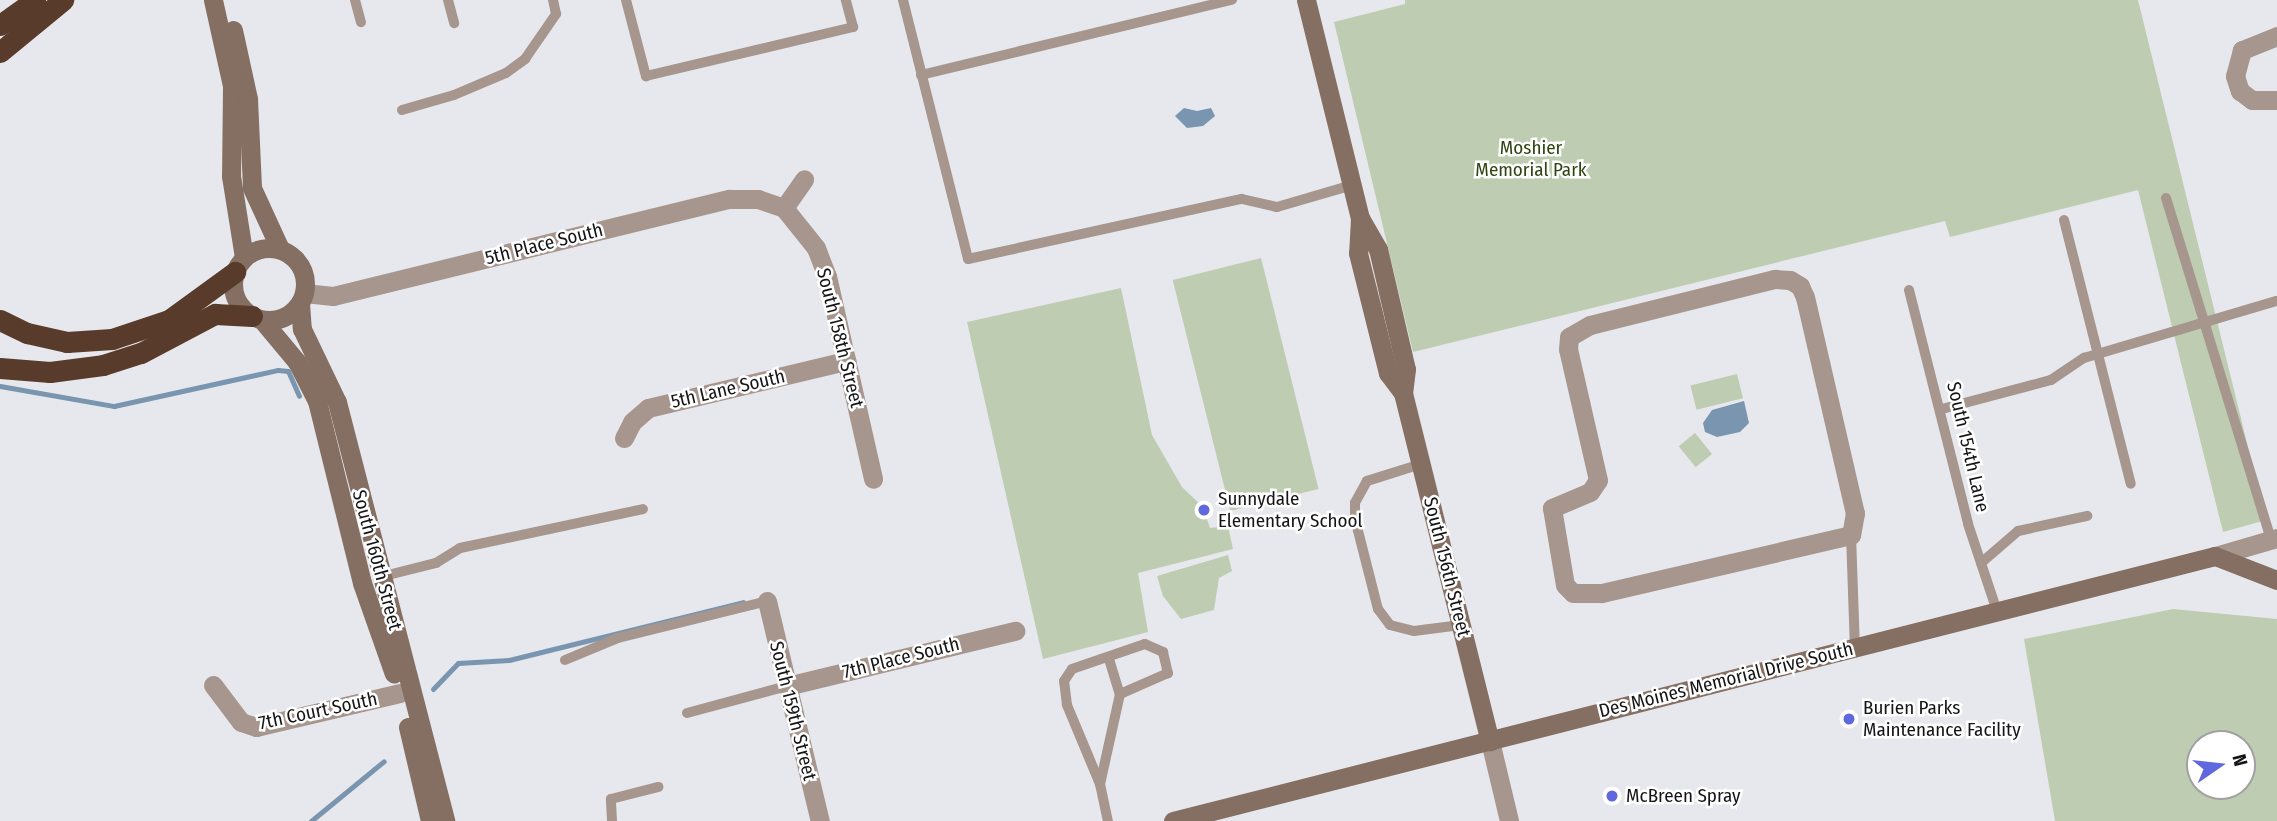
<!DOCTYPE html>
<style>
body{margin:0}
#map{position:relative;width:2277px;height:821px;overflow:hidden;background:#e7e8ed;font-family:"Fira Sans Condensed",sans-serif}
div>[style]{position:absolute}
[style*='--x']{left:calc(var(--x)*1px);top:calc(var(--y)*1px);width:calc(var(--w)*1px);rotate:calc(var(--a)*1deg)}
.green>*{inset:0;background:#beccb2;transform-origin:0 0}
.water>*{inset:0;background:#7995af}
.stream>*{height:5px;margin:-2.5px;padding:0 2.5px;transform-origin:2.5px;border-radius:2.5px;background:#7995af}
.service>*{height:10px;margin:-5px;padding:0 5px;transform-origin:5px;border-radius:5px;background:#a6968d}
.minor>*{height:19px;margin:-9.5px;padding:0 9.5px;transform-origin:9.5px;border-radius:9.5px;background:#a6968d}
.tertiary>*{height:19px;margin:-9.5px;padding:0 9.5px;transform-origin:9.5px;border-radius:9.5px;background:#a6968d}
.secondary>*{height:19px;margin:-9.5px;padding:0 9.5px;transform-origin:9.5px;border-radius:9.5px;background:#856e62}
.secondary>.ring{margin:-9.5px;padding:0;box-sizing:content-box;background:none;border:19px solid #856e62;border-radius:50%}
.motorway>*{height:21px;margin:-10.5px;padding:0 10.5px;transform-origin:10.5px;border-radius:10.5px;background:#583b2a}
.dots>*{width:19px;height:19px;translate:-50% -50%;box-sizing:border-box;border:4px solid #fff;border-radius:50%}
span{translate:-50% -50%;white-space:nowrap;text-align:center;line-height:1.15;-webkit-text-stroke:5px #fff;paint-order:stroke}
.park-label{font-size:19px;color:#2f4512}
.street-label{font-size:19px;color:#151517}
.poi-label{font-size:19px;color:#151517}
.left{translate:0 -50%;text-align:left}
.north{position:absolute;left:2186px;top:730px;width:70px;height:70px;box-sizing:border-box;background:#fff;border:2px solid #a1a1a2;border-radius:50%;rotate:76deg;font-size:19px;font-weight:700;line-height:28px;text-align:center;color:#151517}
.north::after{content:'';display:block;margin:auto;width:24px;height:32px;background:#6068e0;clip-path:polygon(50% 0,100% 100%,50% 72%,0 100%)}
</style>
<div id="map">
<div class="green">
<div style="clip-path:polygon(1405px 0,2138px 0,2266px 520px,2223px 532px,2138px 190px,1950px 237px,1945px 221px,1413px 352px,1334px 22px,1405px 4px)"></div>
<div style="left:1261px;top:258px;width:238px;height:91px;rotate:76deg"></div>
<div style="clip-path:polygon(1121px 288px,1152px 435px,1182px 487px,1203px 507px,1210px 528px,1228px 526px,1233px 549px,1138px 573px,1148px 632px,1043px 659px,967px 322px)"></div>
<div style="left:1737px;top:374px;width:25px;height:48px;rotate:76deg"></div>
<div style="left:1695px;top:433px;width:27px;height:21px;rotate:51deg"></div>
<div style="clip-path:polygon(1228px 555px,1232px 571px,1219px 578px,1214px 610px,1181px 619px,1163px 596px,1157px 576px)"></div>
<div style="clip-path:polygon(evenodd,2173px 609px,2277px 619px,2277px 821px,2055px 821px,2024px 639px,2173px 609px,2242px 744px,2242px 786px,2200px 786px,2200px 744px,2242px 744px)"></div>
</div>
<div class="water">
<div style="clip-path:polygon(1184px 108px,1197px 111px,1211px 108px,1215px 116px,1203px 126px,1187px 128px,1175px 116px)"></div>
<div style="clip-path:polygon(1744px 401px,1749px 423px,1740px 432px,1717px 437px,1705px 432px,1703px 423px,1712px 410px)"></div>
</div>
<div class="stream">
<div style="--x:0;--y:386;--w:116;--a:10"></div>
<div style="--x:114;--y:406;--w:168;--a:-12.4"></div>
<div style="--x:278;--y:370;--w:10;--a:6"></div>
<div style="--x:288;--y:371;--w:27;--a:66"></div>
<div style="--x:433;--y:689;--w:36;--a:-46"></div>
<div style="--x:458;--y:663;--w:51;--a:-3.4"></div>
<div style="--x:509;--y:660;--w:241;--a:-13.9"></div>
<div style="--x:311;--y:821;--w:94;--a:-39.4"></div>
</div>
<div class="service">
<div style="--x:355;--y:0;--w:23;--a:75"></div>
<div style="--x:448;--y:0;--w:24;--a:75"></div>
<div style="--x:626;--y:0;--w:79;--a:75.3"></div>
<div style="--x:646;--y:76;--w:213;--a:-13.3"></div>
<div style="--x:853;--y:27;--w:28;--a:-105"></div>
<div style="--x:903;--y:0;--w:267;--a:75.9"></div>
<div style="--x:968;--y:259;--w:280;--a:-12.4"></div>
<div style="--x:1242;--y:199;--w:36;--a:13"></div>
<div style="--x:1277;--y:207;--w:78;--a:-16.3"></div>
<div style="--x:921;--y:75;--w:320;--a:-13.6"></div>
<div style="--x:402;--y:110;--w:54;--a:-16.1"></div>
<div style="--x:454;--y:95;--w:56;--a:-22.9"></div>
<div style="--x:506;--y:73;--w:24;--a:-36"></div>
<div style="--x:525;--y:59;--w:55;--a:-55.4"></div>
<div style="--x:556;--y:14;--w:14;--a:-102"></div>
<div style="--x:2166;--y:198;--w:358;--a:72.9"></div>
<div style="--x:2064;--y:220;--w:272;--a:75.8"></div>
<div style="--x:1909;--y:290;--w:241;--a:75.8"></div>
<div style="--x:1968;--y:524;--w:92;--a:71.6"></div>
<div style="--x:1942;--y:409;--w:113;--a:-14.9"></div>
<div style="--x:2051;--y:380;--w:40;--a:-34"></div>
<div style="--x:2084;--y:358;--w:201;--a:-16.5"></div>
<div style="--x:1421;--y:464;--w:57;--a:162.5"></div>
<div style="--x:1367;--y:481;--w:25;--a:119"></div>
<div style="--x:1355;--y:503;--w:16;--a:90"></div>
<div style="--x:1355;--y:519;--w:93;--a:75.7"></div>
<div style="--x:1378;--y:609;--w:20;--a:53"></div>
<div style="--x:1390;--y:625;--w:25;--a:14"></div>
<div style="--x:1414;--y:631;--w:47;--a:-7.3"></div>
<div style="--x:1851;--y:535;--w:112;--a:88"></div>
<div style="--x:1981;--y:563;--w:49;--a:-40.9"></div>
<div style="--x:2018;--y:531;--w:71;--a:-12.3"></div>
<div style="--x:380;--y:577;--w:58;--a:-14"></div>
<div style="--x:436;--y:563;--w:28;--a:-32"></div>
<div style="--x:460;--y:548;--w:187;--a:-12"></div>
<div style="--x:1109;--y:659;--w:37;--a:73"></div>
<div style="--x:1120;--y:694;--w:92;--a:102.5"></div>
<div style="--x:1100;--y:784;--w:86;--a:-112.7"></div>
<div style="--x:1067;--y:705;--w:24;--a:-97"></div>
<div style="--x:1064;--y:681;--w:14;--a:-56"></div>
<div style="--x:1072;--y:669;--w:77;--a:-18.9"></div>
<div style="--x:1145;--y:644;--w:20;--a:24"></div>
<div style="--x:1163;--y:652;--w:22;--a:77"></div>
<div style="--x:1168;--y:673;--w:52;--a:156.4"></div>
<div style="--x:565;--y:660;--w:57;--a:-22.5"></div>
<div style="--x:618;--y:638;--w:154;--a:-13.9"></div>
<div style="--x:687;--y:713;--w:104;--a:-15.1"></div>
<div style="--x:1100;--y:784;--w:38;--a:78"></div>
<div style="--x:612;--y:821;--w:22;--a:-93"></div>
<div style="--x:611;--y:799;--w:49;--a:-14.3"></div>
</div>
<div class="minor">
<div style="--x:2277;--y:36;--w:38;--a:158"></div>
<div style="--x:2242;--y:50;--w:27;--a:105"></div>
<div style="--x:2235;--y:76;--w:16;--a:72"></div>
<div style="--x:2240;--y:91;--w:15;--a:37"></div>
<div style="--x:2252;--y:100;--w:25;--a:0"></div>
<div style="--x:784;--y:208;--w:35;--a:-55"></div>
<div style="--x:1775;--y:279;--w:15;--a:4"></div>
<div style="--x:1790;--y:280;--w:12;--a:31"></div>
<div style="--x:1800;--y:286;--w:12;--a:66"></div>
<div style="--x:1805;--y:297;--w:222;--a:77"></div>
<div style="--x:1855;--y:513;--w:22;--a:100"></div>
<div style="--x:1851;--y:535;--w:257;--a:166.9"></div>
<div style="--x:1601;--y:593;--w:28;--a:180"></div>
<div style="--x:1573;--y:593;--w:11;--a:-135"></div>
<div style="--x:1565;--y:585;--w:78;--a:-99.6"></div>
<div style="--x:1552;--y:508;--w:41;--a:-22.8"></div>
<div style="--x:1590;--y:492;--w:14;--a:-56"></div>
<div style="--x:1598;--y:480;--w:134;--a:-102.9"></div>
<div style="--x:1568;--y:349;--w:12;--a:-85"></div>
<div style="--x:1569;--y:337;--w:24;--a:-30"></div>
<div style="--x:1590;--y:325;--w:191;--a:-14"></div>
<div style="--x:304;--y:293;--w:29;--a:6"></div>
<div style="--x:333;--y:296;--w:408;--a:-13.8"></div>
<div style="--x:729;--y:199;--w:29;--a:0"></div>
<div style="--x:758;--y:199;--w:28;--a:19"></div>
<div style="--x:784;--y:208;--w:51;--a:51.3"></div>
<div style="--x:816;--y:248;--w:30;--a:69"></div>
<div style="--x:827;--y:276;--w:208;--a:77.2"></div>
<div style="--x:624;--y:438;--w:18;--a:-63"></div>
<div style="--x:632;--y:422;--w:21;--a:-41"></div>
<div style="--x:648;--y:408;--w:204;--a:-13.4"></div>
<div style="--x:767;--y:601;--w:226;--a:76.5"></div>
<div style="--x:213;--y:685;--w:46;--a:52.9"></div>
<div style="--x:241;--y:722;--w:16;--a:18"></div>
<div style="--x:256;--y:727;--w:148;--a:-13.3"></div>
<div style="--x:787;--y:686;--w:235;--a:-13.6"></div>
</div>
<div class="tertiary">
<div style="--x:2215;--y:556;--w:65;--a:-16.2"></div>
<div style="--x:1490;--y:741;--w:82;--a:76.6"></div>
</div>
<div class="secondary">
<div style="--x:213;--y:0;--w:88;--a:77.5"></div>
<div style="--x:232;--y:86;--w:90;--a:90.6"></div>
<div style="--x:231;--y:176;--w:82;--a:80.9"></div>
<div style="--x:1306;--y:0;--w:225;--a:76.1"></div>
<div style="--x:1360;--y:218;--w:36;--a:60"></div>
<div style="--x:1378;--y:249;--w:123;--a:76.9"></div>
<div style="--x:1406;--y:369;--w:24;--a:97"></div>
<div style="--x:233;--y:30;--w:71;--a:77.7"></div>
<div style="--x:248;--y:99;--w:89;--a:87.4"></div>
<div style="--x:252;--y:188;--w:67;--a:65.3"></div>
<div style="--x:1360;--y:218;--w:35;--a:93"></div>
<div style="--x:1358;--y:253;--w:124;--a:76"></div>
<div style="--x:1388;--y:373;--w:25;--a:53"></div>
<div style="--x:1403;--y:393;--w:359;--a:76"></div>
<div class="ring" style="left:233px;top:248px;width:53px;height:53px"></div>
<div style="--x:300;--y:303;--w:26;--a:86"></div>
<div style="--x:302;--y:329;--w:81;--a:64.4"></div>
<div style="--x:337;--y:402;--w:433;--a:75.5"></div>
<div style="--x:262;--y:320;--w:55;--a:50.2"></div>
<div style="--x:297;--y:362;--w:44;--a:62.9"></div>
<div style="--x:317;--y:401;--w:187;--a:76.1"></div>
<div style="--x:362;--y:583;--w:96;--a:70.6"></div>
<div style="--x:408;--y:727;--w:97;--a:76.8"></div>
<div style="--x:1173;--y:821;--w:1075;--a:-14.27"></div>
<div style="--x:2215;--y:556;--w:66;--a:21.2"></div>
</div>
<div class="motorway">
<div style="--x:0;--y:25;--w:43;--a:-35.5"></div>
<div style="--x:0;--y:52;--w:82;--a:-39.5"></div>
<div style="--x:0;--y:320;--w:30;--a:26"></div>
<div style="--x:27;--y:333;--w:41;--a:12.7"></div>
<div style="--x:67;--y:342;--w:45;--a:-3.8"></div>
<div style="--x:112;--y:339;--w:60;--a:-18.4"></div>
<div style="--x:169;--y:320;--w:82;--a:-36"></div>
<div style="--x:0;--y:368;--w:50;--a:4.6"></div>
<div style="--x:50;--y:372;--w:53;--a:-7.5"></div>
<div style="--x:103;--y:365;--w:40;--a:-18"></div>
<div style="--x:141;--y:353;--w:84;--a:-27.8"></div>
<div style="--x:215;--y:314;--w:37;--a:3"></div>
</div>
<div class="dots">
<div style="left:1204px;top:510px;background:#6068e0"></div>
<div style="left:1849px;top:719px;background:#6068e0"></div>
<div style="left:1612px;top:796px;background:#6068e0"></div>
</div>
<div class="park-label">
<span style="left:1531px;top:159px">Moshier<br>Memorial Park</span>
</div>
<div class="street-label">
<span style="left:544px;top:244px;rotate:-14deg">5th Place South</span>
<span style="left:840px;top:338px;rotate:76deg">South 158th Street</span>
<span style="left:728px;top:389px;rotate:-13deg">5th Lane South</span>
<span style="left:1968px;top:447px;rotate:77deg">South 154th Lane</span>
<span style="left:377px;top:560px;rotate:75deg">South 160th Street</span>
<span style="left:1447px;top:567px;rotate:76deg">South 156th Street</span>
<span style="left:901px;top:658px;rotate:-14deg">7th Place South</span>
<span style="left:1726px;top:680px;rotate:-14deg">Des Moines Memorial Drive South</span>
<span style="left:318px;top:711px;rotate:-12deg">7th Court South</span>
<span style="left:793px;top:711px;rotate:76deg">South 159th Street</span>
</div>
<div class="poi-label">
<span class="left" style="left:1218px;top:510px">Sunnydale<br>Elementary School</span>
<span class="left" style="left:1863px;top:719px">Burien Parks<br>Maintenance Facility</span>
<span class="left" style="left:1626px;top:796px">McBreen Spray</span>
</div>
<div class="north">N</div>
</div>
